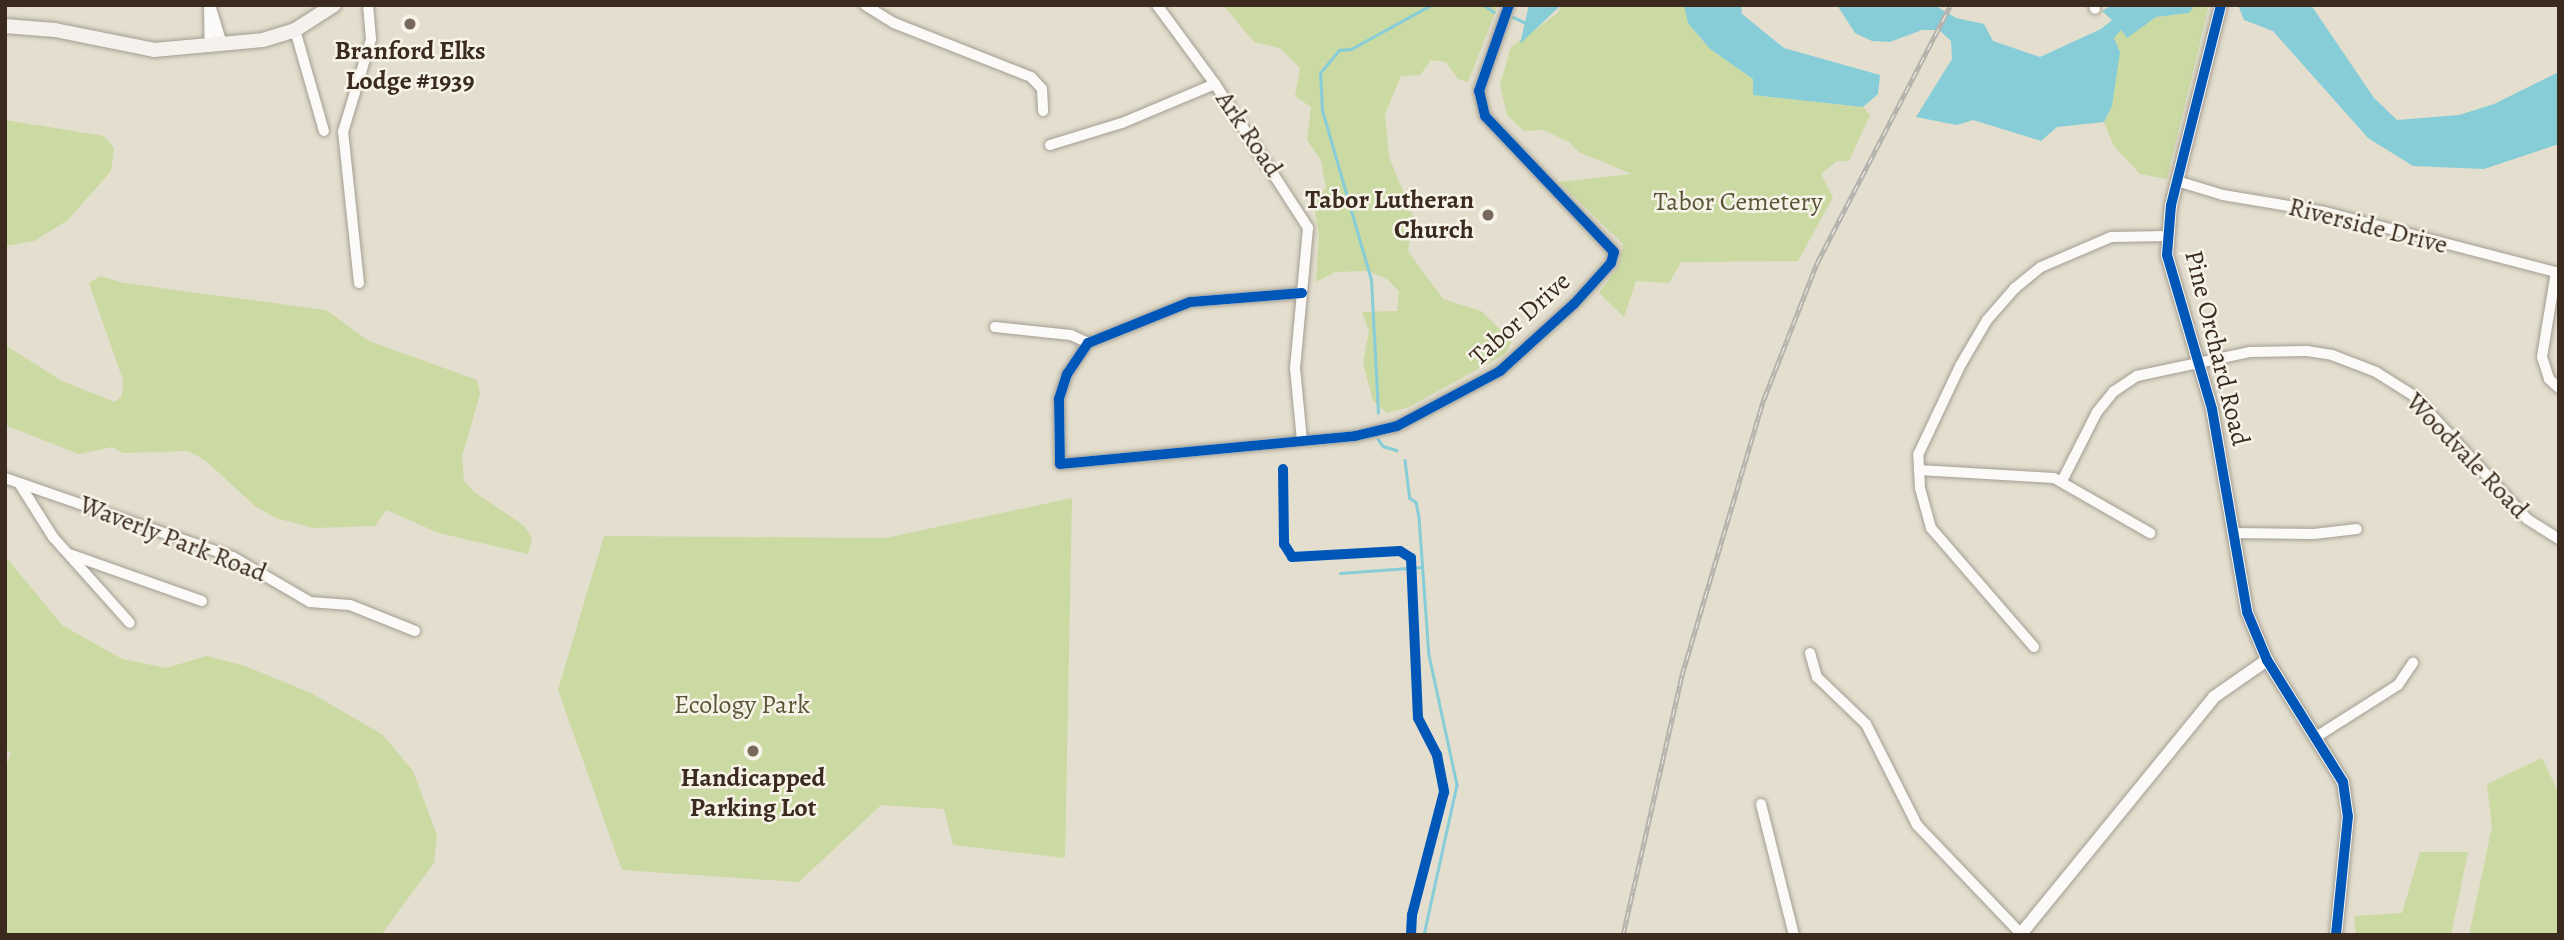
<!DOCTYPE html>
<style>
body{margin:0}
#map{position:relative;width:2564px;height:940px;overflow:hidden;background:#e3decd;font-family:Alegreya,serif}
div>[style]{position:absolute}
[style*='--x']{left:calc(var(--x)*1px);top:calc(var(--y)*1px);width:calc(var(--w)*1px);rotate:calc(var(--a)*1deg)}
.green>*{inset:0;background:#cadaa2}
.water>*{inset:0;background:#87cdd8}
.stream>*{height:2.5px;margin:-1.25px;padding:0 1.25px;transform-origin:1.25px;border-radius:1.25px;background:#87cdd8}
.roads{filter:drop-shadow(0 0 2px #a39e93) drop-shadow(0 0 2px #a39e93)}
.minor>*{height:10px;margin:-5px;padding:0 5px;transform-origin:5px;border-radius:5px;background:#fbfaf8}
.tertiary>*{height:12px;margin:-6px;padding:0 6px;transform-origin:6px;border-radius:6px;background:#fbfaf8}
.secondary>*{height:14px;margin:-7px;padding:0 7px;transform-origin:7px;border-radius:7px;background:#f5f2ed}
.rail>*{height:5px;margin-top:-2.5px;transform-origin:0;background:repeating-linear-gradient(90deg,#f7f3e8 0 8px,#b5b3ae 0 16px);box-sizing:border-box;border-block:2px solid #b5b3ae}
.cycleway>*{height:10px;margin:-5px;padding:0 5px;transform-origin:5px;border-radius:5px;background:#0057b8}
.dots>*{width:19px;height:19px;translate:-50% -50%;box-sizing:border-box;border:4px solid #f7f3e8;border-radius:50%}
span{translate:-50% -50%;white-space:nowrap;text-align:center;line-height:1.15;-webkit-text-stroke:5px #f7f3e8;paint-order:stroke}
.poi-label{font-size:26px;color:#3b2a1e;font-weight:700}
.right{translate:-100% -50%;text-align:right}
.street-label{font-size:26px;color:#3b2a1e}
.park-label{font-size:26px;color:#5a5536}
.frame{position:absolute;inset:0;border:7px solid #3b2a1e;pointer-events:none}
</style>
<div id="map">
<div class="green">
<div style="clip-path:polygon(1223px 5px,1498px 5px,1468px 82px,1458px 79px,1446px 62px,1431px 60px,1420px 75px,1401px 76px,1385px 114px,1389px 157px,1414px 218px,1408px 251px,1443px 299px,1481px 311px,1512px 341px,1505px 354px,1409px 407px,1387px 413px,1373px 401px,1363px 363px,1369px 331px,1362px 312px,1397px 311px,1399px 291px,1387px 279px,1367px 271px,1335px 272px,1316px 282px,1319px 234px,1313px 201px,1326px 188px,1321px 160px,1307px 140px,1311px 107px,1295px 96px,1300px 68px,1280px 48px,1254px 42px)"></div>
<div style="clip-path:polygon(1561px 5px,1684px 5px,1688px 23px,1710px 49px,1753px 79px,1753px 95px,1863px 107px,1870px 115px,1849px 161px,1837px 161px,1821px 174px,1833px 197px,1798px 261px,1681px 262px,1669px 283px,1636px 281px,1624px 317px,1599px 293px,1619px 265px,1623px 244px,1559px 182px,1632px 174px,1579px 152px,1569px 142px,1543px 130px,1524px 131px,1507px 115px,1500px 85px,1511px 47px,1558px 13px)"></div>
<div style="clip-path:polygon(2195px 5px,2209px 5px,2167px 179px,2140px 174px,2114px 146px,2104px 122px,2112px 106px,2113px 38px,2121px 30px,2126px 37px,2156px 17px,2189px 13px)"></div>
<div style="clip-path:polygon(5px 120px,104px 136px,114px 148px,111px 171px,68px 220px,34px 241px,5px 246px)"></div>
<div style="clip-path:polygon(100px 276px,123px 283px,326px 310px,369px 341px,477px 380px,480px 394px,462px 456px,464px 481px,473px 491px,524px 526px,532px 538px,528px 554px,439px 533px,386px 510px,375px 526px,313px 528px,276px 518px,255px 506px,205px 460px,188px 451px,123px 453px,112px 447px,79px 454px,5px 425px,5px 345px,62px 381px,115px 402px,122px 396px,123px 380px,89px 283px)"></div>
<div style="clip-path:polygon(1072px 498px,1065px 858px,953px 845px,944px 809px,881px 805px,799px 882px,622px 870px,558px 690px,604px 536px,886px 538px)"></div>
<div style="clip-path:polygon(5px 556px,62px 625px,122px 659px,166px 668px,207px 656px,245px 666px,311px 693px,383px 735px,413px 771px,437px 835px,434px 863px,381px 935px,5px 935px,5px 769px,11px 753px,5px 749px)"></div>
<div style="clip-path:polygon(2542px 758px,2559px 794px,2559px 935px,2469px 935px,2492px 827px,2487px 784px)"></div>
<div style="clip-path:polygon(2420px 852px,2468px 852px,2451px 935px,2356px 935px,2354px 916px,2402px 913px)"></div>
</div>
<div class="water">
<div style="clip-path:polygon(1529px 5px,1561px 5px,1520px 44px,1525px 22px)"></div>
<div style="clip-path:polygon(1684px 5px,1741px 5px,1742px 14px,1784px 48px,1880px 75px,1878px 94px,1863px 107px,1753px 95px,1753px 79px,1710px 49px,1688px 23px)"></div>
<div style="clip-path:polygon(1837px 5px,1934px 5px,1956px 18px,1984px 24px,1993px 41px,2040px 57px,2101px 29px,2112px 20px,2102px 11px,2112px 5px,2195px 5px,2189px 13px,2156px 17px,2127px 38px,2121px 30px,2114px 38px,2120px 52px,2112px 106px,2104px 122px,2057px 127px,2041px 141px,1973px 120px,1957px 125px,1916px 117px,1952px 59px,1951px 41px,1939px 30px,1922px 30px,1890px 42px,1872px 41px,1855px 33px)"></div>
<div style="clip-path:polygon(2238px 5px,2311px 5px,2374px 98px,2397px 120px,2459px 115px,2494px 104px,2559px 72px,2559px 144px,2484px 169px,2413px 166px,2368px 138px,2273px 31px,2244px 20px)"></div>
</div>
<div class="stream">
<div style="--x:1484;--y:5;--w:12;--a:35"></div>
<div style="--x:1513;--y:17;--w:14;--a:25"></div>
<div style="--x:1378;--y:413;--w:133;--a:-93"></div>
<div style="--x:1371;--y:280;--w:177;--a:-106.1"></div>
<div style="--x:1322;--y:110;--w:37;--a:-93"></div>
<div style="--x:1320;--y:73;--w:30;--a:-50"></div>
<div style="--x:1339;--y:50;--w:12;--a:-5"></div>
<div style="--x:1351;--y:49;--w:91;--a:-28.8"></div>
<div style="--x:1378;--y:439;--w:9;--a:54"></div>
<div style="--x:1383;--y:446;--w:14;--a:17"></div>
<div style="--x:1405;--y:460;--w:38;--a:83"></div>
<div style="--x:1410;--y:498;--w:7;--a:34"></div>
<div style="--x:1416;--y:502;--w:15;--a:79"></div>
<div style="--x:1419;--y:517;--w:138;--a:85.9"></div>
<div style="--x:1429;--y:655;--w:133;--a:77.8"></div>
<div style="--x:1457;--y:785;--w:154;--a:102.4"></div>
<div style="--x:1340;--y:573;--w:82;--a:-4.2"></div>
</div>
<div class="roads">
<div class="minor">
<div style="--x:210;--y:5;--w:41;--a:72.9"></div>
<div style="--x:865;--y:5;--w:34;--a:32"></div>
<div style="--x:894;--y:23;--w:147;--a:21.5"></div>
<div style="--x:1031;--y:77;--w:16;--a:47"></div>
<div style="--x:1042;--y:89;--w:22;--a:87"></div>
<div style="--x:1157;--y:5;--w:98;--a:53.7"></div>
<div style="--x:1215;--y:84;--w:171;--a:57.1"></div>
<div style="--x:1308;--y:228;--w:141;--a:95.3"></div>
<div style="--x:1295;--y:368;--w:73;--a:84.5"></div>
<div style="--x:2094;--y:5;--w:4;--a:76"></div>
<div style="--x:209;--y:6;--w:39;--a:89"></div>
<div style="--x:295;--y:30;--w:105;--a:74"></div>
<div style="--x:1050;--y:145;--w:75;--a:-17"></div>
<div style="--x:1122;--y:123;--w:101;--a:-22.8"></div>
<div style="--x:2177;--y:181;--w:48;--a:16.9"></div>
<div style="--x:2223;--y:195;--w:103;--a:9.5"></div>
<div style="--x:2325;--y:212;--w:242;--a:14.6"></div>
<div style="--x:2556;--y:272;--w:86;--a:99.4"></div>
<div style="--x:2542;--y:357;--w:23;--a:72"></div>
<div style="--x:2549;--y:379;--w:13;--a:42"></div>
<div style="--x:359;--y:283;--w:152;--a:-96"></div>
<div style="--x:343;--y:132;--w:97;--a:-73.2"></div>
<div style="--x:371;--y:39;--w:34;--a:-95"></div>
<div style="--x:1302;--y:293;--w:112;--a:175.4"></div>
<div style="--x:1190;--y:302;--w:110;--a:158.1"></div>
<div style="--x:1088;--y:343;--w:37;--a:124"></div>
<div style="--x:1067;--y:374;--w:26;--a:108"></div>
<div style="--x:1059;--y:399;--w:65;--a:89.1"></div>
<div style="--x:1060;--y:464;--w:296;--a:-5.4"></div>
<div style="--x:1355;--y:436;--w:43;--a:-13.4"></div>
<div style="--x:1397;--y:426;--w:117;--a:-28.1"></div>
<div style="--x:1500;--y:371;--w:100;--a:-42.2"></div>
<div style="--x:1574;--y:304;--w:55;--a:-47.9"></div>
<div style="--x:1611;--y:263;--w:11;--a:-75"></div>
<div style="--x:1614;--y:252;--w:187;--a:-133.5"></div>
<div style="--x:1485;--y:116;--w:26;--a:-103"></div>
<div style="--x:1479;--y:91;--w:91;--a:-70.8"></div>
<div style="--x:995;--y:327;--w:76;--a:6"></div>
<div style="--x:1071;--y:335;--w:19;--a:25"></div>
<div style="--x:1919;--y:470;--w:135;--a:3.4"></div>
<div style="--x:2054;--y:478;--w:111;--a:29.8"></div>
<div style="--x:5;--y:478;--w:241;--a:19.1"></div>
<div style="--x:233;--y:557;--w:89;--a:30.3"></div>
<div style="--x:310;--y:602;--w:40;--a:4.3"></div>
<div style="--x:350;--y:605;--w:70;--a:21.8"></div>
<div style="--x:2062;--y:481;--w:77;--a:-63.1"></div>
<div style="--x:2097;--y:412;--w:26;--a:-51"></div>
<div style="--x:2113;--y:392;--w:29;--a:-34"></div>
<div style="--x:2137;--y:376;--w:116;--a:-12"></div>
<div style="--x:2250;--y:352;--w:57;--a:-1"></div>
<div style="--x:2307;--y:351;--w:25;--a:9"></div>
<div style="--x:2332;--y:355;--w:47;--a:21.1"></div>
<div style="--x:2376;--y:372;--w:45;--a:32.3"></div>
<div style="--x:2414;--y:396;--w:167;--a:47.4"></div>
<div style="--x:2527;--y:519;--w:38;--a:32"></div>
<div style="--x:19;--y:483;--w:64;--a:57.8"></div>
<div style="--x:53;--y:537;--w:115;--a:48.2"></div>
<div style="--x:2234;--y:533;--w:80;--a:0.7"></div>
<div style="--x:2314;--y:534;--w:43;--a:-6.6"></div>
<div style="--x:69;--y:554;--w:141;--a:19.5"></div>
<div style="--x:2034;--y:647;--w:157;--a:-130.9"></div>
<div style="--x:1931;--y:528;--w:41;--a:-105.4"></div>
<div style="--x:1920;--y:488;--w:33;--a:-93"></div>
<div style="--x:1918;--y:455;--w:98;--a:-64.7"></div>
<div style="--x:1960;--y:366;--w:53;--a:-59.6"></div>
<div style="--x:1987;--y:320;--w:43;--a:-48.8"></div>
<div style="--x:2015;--y:288;--w:33;--a:-39"></div>
<div style="--x:2041;--y:267;--w:76;--a:-23.2"></div>
<div style="--x:2111;--y:237;--w:57;--a:-1"></div>
<div style="--x:1810;--y:653;--w:25;--a:74"></div>
<div style="--x:1817;--y:677;--w:68;--a:43.8"></div>
<div style="--x:1866;--y:724;--w:113;--a:63.2"></div>
<div style="--x:1917;--y:825;--w:151;--a:46.3"></div>
<div style="--x:2316;--y:737;--w:97;--a:-32.4"></div>
<div style="--x:2398;--y:685;--w:27;--a:-56"></div>
<div style="--x:1761;--y:804;--w:135;--a:75.9"></div>
</div>
<div class="tertiary">
<div style="--x:2221;--y:5;--w:206;--a:104"></div>
<div style="--x:2171;--y:205;--w:50;--a:94.6"></div>
<div style="--x:2167;--y:255;--w:160;--a:73.7"></div>
<div style="--x:2212;--y:409;--w:206;--a:80.2"></div>
<div style="--x:2247;--y:612;--w:52;--a:67.4"></div>
<div style="--x:2267;--y:660;--w:144;--a:58.1"></div>
<div style="--x:2343;--y:782;--w:34;--a:82"></div>
<div style="--x:2348;--y:816;--w:120;--a:95.8"></div>
<div style="--x:2020;--y:935;--w:307;--a:-50.8"></div>
<div style="--x:2214;--y:697;--w:65;--a:-34.9"></div>
</div>
<div class="secondary">
<div style="--x:5;--y:26;--w:50;--a:4.6"></div>
<div style="--x:55;--y:30;--w:101;--a:11.4"></div>
<div style="--x:154;--y:50;--w:109;--a:-5.2"></div>
<div style="--x:263;--y:40;--w:34;--a:-17"></div>
<div style="--x:295;--y:30;--w:46;--a:-32.7"></div>
</div>
</div>
<div class="rail">
<div style="--x:1623;--y:935;--w:267;--a:-77.2"></div>
<div style="--x:1682;--y:675;--w:288;--a:-73.5"></div>
<div style="--x:1764;--y:399;--w:146;--a:-68.7"></div>
<div style="--x:1817;--y:263;--w:291;--a:-62.6"></div>
</div>
<div class="cycleway">
<div style="--x:2221;--y:5;--w:206;--a:104"></div>
<div style="--x:2171;--y:205;--w:50;--a:94.6"></div>
<div style="--x:2167;--y:255;--w:160;--a:73.7"></div>
<div style="--x:2212;--y:409;--w:206;--a:80.2"></div>
<div style="--x:2247;--y:612;--w:52;--a:67.4"></div>
<div style="--x:2267;--y:660;--w:144;--a:58.1"></div>
<div style="--x:2343;--y:782;--w:34;--a:82"></div>
<div style="--x:2348;--y:816;--w:120;--a:95.8"></div>
<div style="--x:1302;--y:293;--w:112;--a:175.4"></div>
<div style="--x:1190;--y:302;--w:110;--a:158.1"></div>
<div style="--x:1088;--y:343;--w:37;--a:124"></div>
<div style="--x:1067;--y:374;--w:26;--a:108"></div>
<div style="--x:1059;--y:399;--w:65;--a:89.1"></div>
<div style="--x:1060;--y:464;--w:296;--a:-5.4"></div>
<div style="--x:1355;--y:436;--w:43;--a:-13.4"></div>
<div style="--x:1397;--y:426;--w:117;--a:-28.1"></div>
<div style="--x:1500;--y:371;--w:100;--a:-42.2"></div>
<div style="--x:1574;--y:304;--w:55;--a:-47.9"></div>
<div style="--x:1611;--y:263;--w:11;--a:-75"></div>
<div style="--x:1614;--y:252;--w:187;--a:-133.5"></div>
<div style="--x:1485;--y:116;--w:26;--a:-103"></div>
<div style="--x:1479;--y:91;--w:91;--a:-70.8"></div>
<div style="--x:1283;--y:469;--w:75;--a:89.2"></div>
<div style="--x:1284;--y:544;--w:15;--a:58"></div>
<div style="--x:1292;--y:557;--w:108;--a:-3.2"></div>
<div style="--x:1400;--y:551;--w:13;--a:32"></div>
<div style="--x:1411;--y:558;--w:160;--a:87.5"></div>
<div style="--x:1418;--y:718;--w:42;--a:62.8"></div>
<div style="--x:1437;--y:755;--w:38;--a:79"></div>
<div style="--x:1444;--y:792;--w:127;--a:104.6"></div>
<div style="--x:1412;--y:915;--w:20;--a:93"></div>
</div>
<div class="dots">
<div style="left:410px;top:24px;background:#76695b"></div>
<div style="left:1488px;top:215px;background:#76695b"></div>
<div style="left:753px;top:751px;background:#76695b"></div>
</div>
<div class="poi-label">
<span style="left:410px;top:66px">Branford Elks<br>Lodge #1939</span>
<span class="right" style="left:1474px;top:215px">Tabor Lutheran<br>Church</span>
<span style="left:753px;top:793px">Handicapped<br>Parking Lot</span>
</div>
<div class="street-label">
<span style="left:1249px;top:134px;rotate:56deg">Ark Road</span>
<span style="left:2368px;top:226px;rotate:14deg">Riverside Drive</span>
<span style="left:1520px;top:319px;rotate:-42deg">Tabor Drive</span>
<span style="left:2217px;top:348px;rotate:76deg">Pine Orchard Road</span>
<span style="left:2467px;top:456px;rotate:46deg">Woodvale Road</span>
<span style="left:173px;top:539px;rotate:21deg">Waverly Park Road</span>
</div>
<div class="park-label">
<span style="left:1738px;top:202px">Tabor Cemetery</span>
<span style="left:742px;top:705px">Ecology Park</span>
</div>
<div class="frame"></div>
</div>
